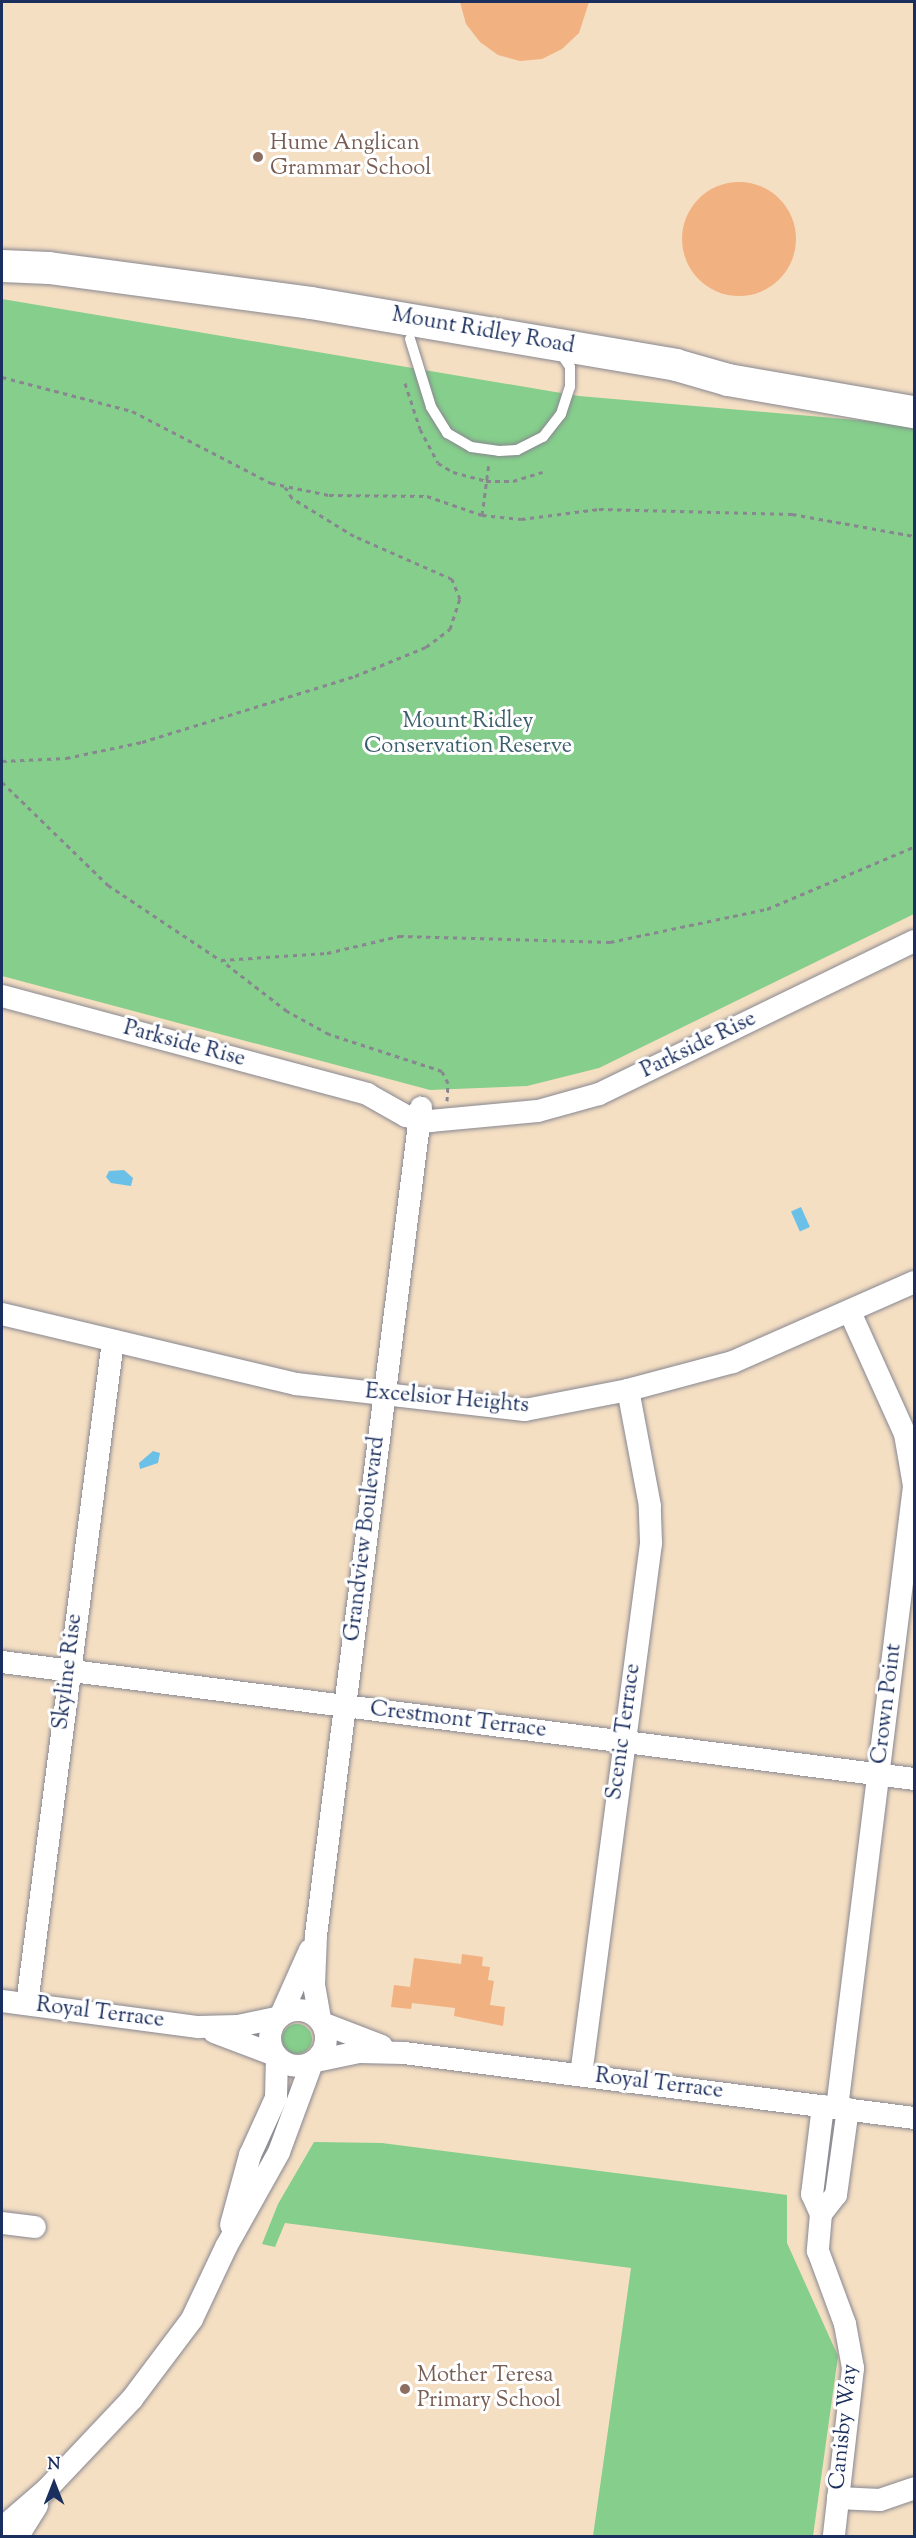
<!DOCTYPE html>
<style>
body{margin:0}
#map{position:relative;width:916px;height:2538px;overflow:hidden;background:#f5dfc3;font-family:"Sorts Mill Goudy",serif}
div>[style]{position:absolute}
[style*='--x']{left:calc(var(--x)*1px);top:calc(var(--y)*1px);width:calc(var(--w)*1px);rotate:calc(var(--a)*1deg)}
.green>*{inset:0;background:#85ce8b}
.round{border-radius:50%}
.water>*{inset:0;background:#6bc0e7;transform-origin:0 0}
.building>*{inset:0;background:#f1b181}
.path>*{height:3px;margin-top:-1.5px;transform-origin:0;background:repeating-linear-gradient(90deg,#888790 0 4.5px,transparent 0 9px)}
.roads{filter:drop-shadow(0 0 2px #888790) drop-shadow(0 0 2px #888790)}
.lane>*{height:10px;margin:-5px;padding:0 5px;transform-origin:5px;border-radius:5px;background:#fff}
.street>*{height:22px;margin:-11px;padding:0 11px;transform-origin:11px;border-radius:11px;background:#fff}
.street>.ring{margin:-11px;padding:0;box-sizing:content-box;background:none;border:22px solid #fff;border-radius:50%}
.secondary>*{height:32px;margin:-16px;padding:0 16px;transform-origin:16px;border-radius:16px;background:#fff}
.dots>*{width:16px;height:16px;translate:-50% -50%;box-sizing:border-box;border:3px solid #fff;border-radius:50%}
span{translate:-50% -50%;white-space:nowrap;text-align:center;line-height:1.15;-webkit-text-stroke:6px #fff;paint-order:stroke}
.education-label{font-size:22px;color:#785e54}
.left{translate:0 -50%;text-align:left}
.street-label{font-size:22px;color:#1b2f5e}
.park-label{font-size:22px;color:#3b5f6c}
.frame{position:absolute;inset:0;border:3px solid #1b2f5e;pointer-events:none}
.north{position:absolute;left:24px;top:2454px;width:60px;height:60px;-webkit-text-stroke:4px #fff;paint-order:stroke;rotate:0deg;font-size:16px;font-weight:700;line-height:24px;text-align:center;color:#1b2f5e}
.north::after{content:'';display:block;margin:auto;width:21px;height:27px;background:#1b2f5e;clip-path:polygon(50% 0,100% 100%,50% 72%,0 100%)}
</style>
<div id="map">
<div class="green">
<div style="clip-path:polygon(2px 299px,579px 396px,914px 425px,914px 914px,599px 1068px,527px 1086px,430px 1090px,2px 976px)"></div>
<div class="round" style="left:282px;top:2024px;width:30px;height:30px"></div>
<div style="clip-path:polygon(314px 2142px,382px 2143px,787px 2195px,787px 2243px,838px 2356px,813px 2536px,593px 2536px,631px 2268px,285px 2223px,275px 2247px,262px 2244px,278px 2204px)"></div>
</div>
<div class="water">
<div style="clip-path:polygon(124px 1170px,133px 1178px,131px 1186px,111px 1183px,106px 1177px,109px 1171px)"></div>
<div style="left:801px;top:1207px;width:22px;height:11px;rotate:66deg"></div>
<div style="clip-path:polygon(153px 1451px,160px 1453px,158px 1463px,140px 1469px,139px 1463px)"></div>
</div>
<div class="building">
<div style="clip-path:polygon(460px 2px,589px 2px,579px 33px,562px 49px,542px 59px,520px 61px,498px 55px,480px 42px,466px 24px)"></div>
<div class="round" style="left:682px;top:182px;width:114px;height:114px"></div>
<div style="clip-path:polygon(462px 1954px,483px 1957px,482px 1966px,490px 1967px,488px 1980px,494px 1981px,490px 2005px,505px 2007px,503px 2026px,454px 2016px,455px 2008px,412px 2003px,411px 2009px,391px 2007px,394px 1985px,410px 1987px,414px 1958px,461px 1964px)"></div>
</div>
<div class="path">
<div style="--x:2;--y:377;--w:134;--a:14.7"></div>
<div style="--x:132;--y:411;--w:157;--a:27.4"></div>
<div style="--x:271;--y:483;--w:59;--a:11.7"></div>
<div style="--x:329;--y:495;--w:98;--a:0.6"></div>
<div style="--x:427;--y:496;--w:58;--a:19.1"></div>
<div style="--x:482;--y:515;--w:39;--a:6"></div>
<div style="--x:521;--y:519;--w:79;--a:-7.3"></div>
<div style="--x:599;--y:509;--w:193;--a:1.5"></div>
<div style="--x:792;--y:514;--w:124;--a:10.2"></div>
<div style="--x:405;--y:383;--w:48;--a:71.9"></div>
<div style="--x:420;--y:429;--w:38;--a:62"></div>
<div style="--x:438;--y:463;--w:17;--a:31"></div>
<div style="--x:453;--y:472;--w:34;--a:15"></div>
<div style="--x:486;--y:481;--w:27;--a:0"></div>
<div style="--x:513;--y:481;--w:31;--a:-17"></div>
<div style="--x:482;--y:515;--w:52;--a:-82.3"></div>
<div style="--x:2;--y:761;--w:64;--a:-2.7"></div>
<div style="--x:66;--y:758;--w:78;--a:-11.9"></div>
<div style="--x:142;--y:742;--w:223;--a:-17.2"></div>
<div style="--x:355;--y:676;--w:77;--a:-22.2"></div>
<div style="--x:426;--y:647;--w:30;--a:-37"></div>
<div style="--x:450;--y:629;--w:32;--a:-72"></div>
<div style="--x:460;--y:599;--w:22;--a:-112"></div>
<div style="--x:452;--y:579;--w:107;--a:-156.3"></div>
<div style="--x:354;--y:536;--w:73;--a:-148.5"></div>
<div style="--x:292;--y:498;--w:13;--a:-122"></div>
<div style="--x:2;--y:782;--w:148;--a:44.2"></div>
<div style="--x:108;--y:885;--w:135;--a:33.8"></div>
<div style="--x:447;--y:1101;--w:18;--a:-87"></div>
<div style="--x:448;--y:1083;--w:13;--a:-117"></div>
<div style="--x:442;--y:1071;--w:119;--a:-161.9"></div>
<div style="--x:329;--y:1034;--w:48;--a:-151.3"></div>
<div style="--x:287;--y:1011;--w:83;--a:-142.3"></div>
<div style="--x:221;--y:960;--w:106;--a:-3.8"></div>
<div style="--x:327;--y:953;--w:74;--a:-13.3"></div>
<div style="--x:399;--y:936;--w:211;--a:1.6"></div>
<div style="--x:610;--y:942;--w:160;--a:-11.9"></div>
<div style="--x:767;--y:909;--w:160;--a:-22.9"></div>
</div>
<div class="roads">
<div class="lane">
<div style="--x:410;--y:339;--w:71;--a:72.8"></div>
<div style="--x:431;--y:407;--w:31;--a:58"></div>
<div style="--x:447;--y:433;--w:28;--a:30"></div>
<div style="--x:471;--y:447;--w:28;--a:8"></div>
<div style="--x:499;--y:451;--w:18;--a:-3"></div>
<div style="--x:517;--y:450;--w:29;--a:-27"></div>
<div style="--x:543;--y:437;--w:29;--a:-52"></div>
<div style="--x:561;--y:414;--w:28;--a:-72"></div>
<div style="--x:570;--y:387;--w:20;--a:-90"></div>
<div style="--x:570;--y:367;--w:18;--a:-124"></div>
</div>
<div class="street">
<div style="--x:2;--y:996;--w:378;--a:15"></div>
<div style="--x:367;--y:1094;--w:45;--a:29.4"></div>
<div style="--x:406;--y:1116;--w:25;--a:12"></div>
<div style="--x:430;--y:1121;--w:108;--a:-5.3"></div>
<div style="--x:538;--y:1111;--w:63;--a:-15.6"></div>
<div style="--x:599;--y:1094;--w:350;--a:-25.9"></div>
<div style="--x:2;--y:1314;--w:302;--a:13.4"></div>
<div style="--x:296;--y:1384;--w:230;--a:6.5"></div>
<div style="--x:525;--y:1410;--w:105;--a:-11"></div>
<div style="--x:628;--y:1390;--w:109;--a:-14.9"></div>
<div style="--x:733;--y:1362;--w:198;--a:-23.8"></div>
<div style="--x:2;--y:1662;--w:919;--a:7.31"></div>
<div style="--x:2;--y:2001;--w:198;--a:7.6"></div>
<div style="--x:198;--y:2027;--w:40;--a:-1.4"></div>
<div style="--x:238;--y:2026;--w:40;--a:-12"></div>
<div style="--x:27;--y:2004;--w:669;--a:-82.61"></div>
<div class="ring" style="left:270px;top:2010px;width:34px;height:34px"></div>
<div style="--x:281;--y:2015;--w:71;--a:-66"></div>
<div style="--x:320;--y:2019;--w:35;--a:-100"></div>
<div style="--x:314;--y:1985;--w:50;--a:-87.7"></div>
<div style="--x:316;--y:1935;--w:834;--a:-82.76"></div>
<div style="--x:322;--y:2023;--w:64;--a:21"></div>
<div style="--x:214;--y:2032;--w:65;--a:20.7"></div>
<div style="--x:316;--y:2061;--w:44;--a:-11.8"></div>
<div style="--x:359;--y:2052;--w:45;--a:1.3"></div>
<div style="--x:404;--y:2053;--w:514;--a:7.26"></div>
<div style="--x:581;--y:2075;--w:537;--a:-82.5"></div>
<div style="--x:651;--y:1543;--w:37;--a:-92"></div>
<div style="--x:650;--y:1506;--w:118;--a:-100.7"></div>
<div style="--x:823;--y:2106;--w:89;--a:97.1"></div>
<div style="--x:812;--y:2194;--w:22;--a:66"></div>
<div style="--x:821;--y:2214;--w:37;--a:95"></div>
<div style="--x:818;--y:2251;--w:78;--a:69.7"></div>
<div style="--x:845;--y:2324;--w:45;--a:79.7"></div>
<div style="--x:853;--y:2368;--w:169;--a:96.5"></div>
<div style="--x:837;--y:2108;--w:627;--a:-82.94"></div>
<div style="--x:914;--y:1486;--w:53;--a:-99.8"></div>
<div style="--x:905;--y:1434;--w:134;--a:-114.3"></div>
<div style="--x:821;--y:2214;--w:24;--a:-52"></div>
<div style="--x:836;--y:2195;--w:87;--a:-82.1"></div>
<div style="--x:2;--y:2223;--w:33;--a:7"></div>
<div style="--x:231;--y:2225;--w:73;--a:-74.8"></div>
<div style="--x:250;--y:2155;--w:63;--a:-65.5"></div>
<div style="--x:276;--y:2098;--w:40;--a:-88.6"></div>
<div style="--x:838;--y:2498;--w:42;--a:2.7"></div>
<div style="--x:880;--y:2500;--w:36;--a:-19"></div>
<div style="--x:2;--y:2528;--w:60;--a:-40.9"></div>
<div style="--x:47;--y:2489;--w:124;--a:-46.6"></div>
<div style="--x:132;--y:2399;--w:100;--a:-53.1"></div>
<div style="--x:192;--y:2319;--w:80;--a:-64.7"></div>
<div style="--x:226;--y:2247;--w:109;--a:-60.8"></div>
<div style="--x:279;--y:2152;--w:95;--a:-69.7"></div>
<div style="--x:18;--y:2536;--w:36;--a:-58"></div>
</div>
<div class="secondary">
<div style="--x:2;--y:266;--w:47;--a:2.4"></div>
<div style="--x:49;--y:268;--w:264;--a:7.6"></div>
<div style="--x:311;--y:303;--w:370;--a:9.6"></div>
<div style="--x:676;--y:365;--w:54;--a:16.1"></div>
<div style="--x:728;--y:380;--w:189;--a:9.8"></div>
</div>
</div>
<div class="dots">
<div style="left:258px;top:157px;background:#8d6e63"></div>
<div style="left:405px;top:2389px;background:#8d6e63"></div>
</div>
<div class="education-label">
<span class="left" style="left:270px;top:157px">Hume Anglican<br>Grammar School</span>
<span class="left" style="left:417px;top:2389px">Mother Teresa<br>Primary School</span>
</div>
<div class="street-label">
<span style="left:483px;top:332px;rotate:10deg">Mount Ridley Road</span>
<span style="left:184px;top:1045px;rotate:15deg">Parkside Rise</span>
<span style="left:699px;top:1046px;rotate:-26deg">Parkside Rise</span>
<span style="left:447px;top:1400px;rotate:5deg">Excelsior Heights</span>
<span style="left:366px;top:1539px;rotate:-83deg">Grandview Boulevard</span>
<span style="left:69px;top:1672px;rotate:-83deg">Skyline Rise</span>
<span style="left:888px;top:1704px;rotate:-83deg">Crown Point</span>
<span style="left:458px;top:1721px;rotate:7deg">Crestmont Terrace</span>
<span style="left:625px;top:1732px;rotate:-82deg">Scenic Terrace</span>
<span style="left:100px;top:2014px;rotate:7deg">Royal Terrace</span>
<span style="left:659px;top:2085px;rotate:7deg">Royal Terrace</span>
<span style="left:845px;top:2427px;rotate:-84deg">Canisby Way</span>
</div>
<div class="park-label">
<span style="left:468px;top:735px">Mount Ridley<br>Conservation Reserve</span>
</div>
<div class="frame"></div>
<div class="north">N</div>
</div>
